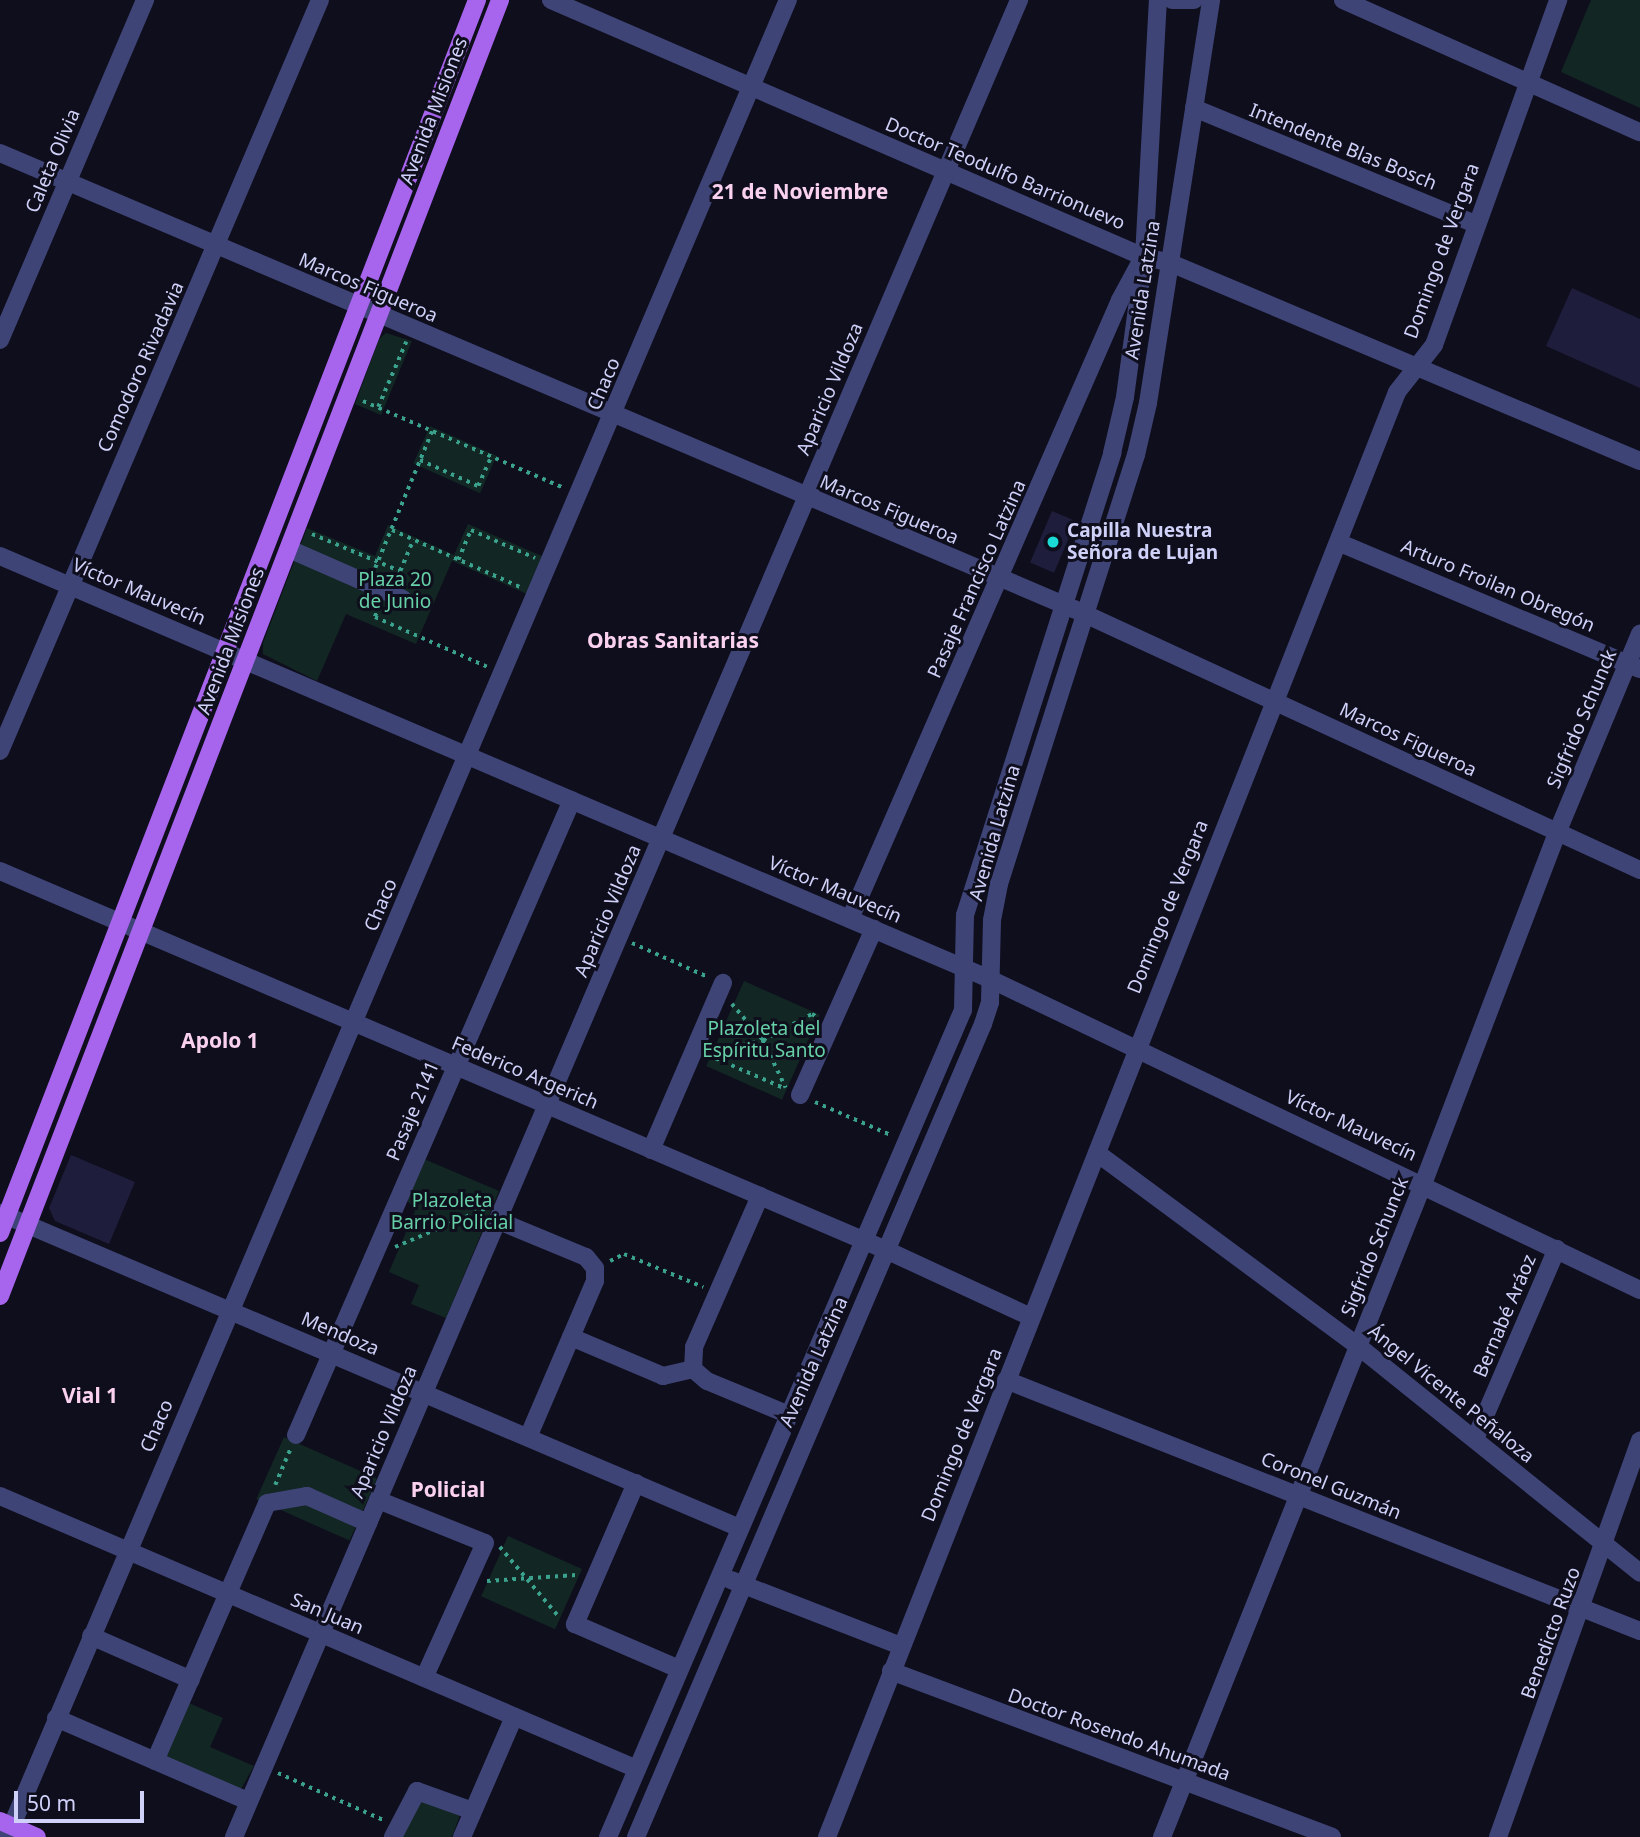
<!DOCTYPE html>
<meta charset="utf-8">
<style>
body{margin:0}
#map{position:relative;width:1640px;height:1837px;overflow:hidden;background:#0f0e1d;font-family:"Noto Sans",sans-serif}
div>[style]{position:absolute}
[style*='--x']{left:calc(var(--x)*1px);top:calc(var(--y)*1px);width:calc(var(--w)*1px);rotate:calc(var(--a)*1deg)}
.green>*{inset:0;background:#122623;transform-origin:0 0}
.building>*{inset:0;background:#1f1d3c;transform-origin:0 0}
.path>*{height:3.5px;margin-top:-1.75px;transform-origin:0;background:repeating-linear-gradient(90deg,#3ba28e 0 3.5px,transparent 0 8.5px)}
.minor>*{height:18px;margin:-9px;padding:0 9px;transform-origin:9px;border-radius:9px;background:#3f4477}
.major>*{height:18px;margin:-9px;padding:0 9px;transform-origin:9px;border-radius:9px;background:#a764ec}
.dots>*{width:19px;height:19px;translate:-50% -50%;box-sizing:border-box;border:4px solid #0f0e1d;border-radius:50%}
span{translate:-50% -50%;white-space:nowrap;text-align:center;line-height:1.15;-webkit-text-stroke:6px #0f0e1d;paint-order:stroke}
.street-label{font-size:19px;color:#d0d1f9}
.poi-label{font-size:19px;color:#d0d1f9;font-weight:700}
.left{translate:0 -50%;text-align:left}
.park-label{font-size:19px;color:#66d0a7}
.neighbourhood-label{font-size:21px;color:#fad2f0;font-weight:700}
.scale{position:absolute;left:14px;top:1791px;width:130px;height:32px;box-sizing:border-box;border:4px solid #d0d1f9;border-top:0;padding-left:9px;font-size:21px;line-height:24px;white-space:nowrap;color:#d0d1f9;-webkit-text-stroke:5px #0f0e1d;paint-order:stroke}
</style>
<div id="map">
<div class="green">
<div style="clip-path:polygon(1591px 0,1640px 0,1640px 108px,1561px 72px)"></div>
<div style="clip-path:polygon(386px 333px,412px 341px,381px 415px,355px 404px,379px 339px)"></div>
<div style="left:430px;top:426px;width:73px;height:41px;rotate:24deg"></div>
<div style="clip-path:polygon(468px 524px,544px 557px,527px 594px,452px 561px,416px 644px,346px 614px,317px 681px,263px 654px,263px 643px,307px 528px,375px 556px,388px 525px,454px 555px)"></div>
<div style="left:744px;top:981px;width:83px;height:93px;rotate:24deg"></div>
<div style="clip-path:polygon(424px 1159px,499px 1191px,446px 1318px,411px 1304px,419px 1285px,389px 1272px,415px 1211px,407px 1200px)"></div>
<div style="left:284px;top:1437px;width:102px;height:68px;rotate:24deg"></div>
<div style="left:508px;top:1536px;width:81px;height:66px;rotate:24deg"></div>
<div style="clip-path:polygon(175px 1697px,223px 1718px,210px 1747px,254px 1766px,241px 1789px,151px 1753px)"></div>
<div style="clip-path:polygon(421px 1797px,460px 1815px,452px 1837px,400px 1837px)"></div>
</div>
<div class="building">
<div style="clip-path:polygon(1572px 288px,1640px 319px,1640px 388px,1546px 346px)"></div>
<div style="left:1052px;top:511px;width:26px;height:56px;rotate:23deg"></div>
<div style="clip-path:polygon(71px 1155px,135px 1182px,109px 1244px,55px 1221px,49px 1208px)"></div>
</div>
<div class="path">
<div style="--x:363;--y:401;--w:217;--a:23.4"></div>
<div style="--x:378;--y:407;--w:71;--a:-66.7"></div>
<div style="--x:420;--y:460;--w:64;--a:24.1"></div>
<div style="--x:478;--y:486;--w:32;--a:-66"></div>
<div style="--x:392;--y:530;--w:142;--a:24"></div>
<div style="--x:312;--y:534;--w:95;--a:22.8"></div>
<div style="--x:400;--y:571;--w:34;--a:-67"></div>
<div style="--x:458;--y:560;--w:33;--a:-67"></div>
<div style="--x:471;--y:530;--w:70;--a:23.6"></div>
<div style="--x:375;--y:568;--w:148;--a:-67.4"></div>
<div style="--x:380;--y:606;--w:12;--a:114"></div>
<div style="--x:375;--y:617;--w:124;--a:23.9"></div>
<div style="--x:632;--y:943;--w:83;--a:24.1"></div>
<div style="--x:732;--y:1004;--w:48;--a:49.3"></div>
<div style="--x:763;--y:1040;--w:53;--a:64.4"></div>
<div style="--x:711;--y:1053;--w:54;--a:-14"></div>
<div style="--x:763;--y:1040;--w:55;--a:-28"></div>
<div style="--x:812;--y:1014;--w:6;--a:31"></div>
<div style="--x:708;--y:1055;--w:83;--a:23.5"></div>
<div style="--x:815;--y:1102;--w:83;--a:23.5"></div>
<div style="--x:395;--y:1247;--w:97;--a:-23.1"></div>
<div style="--x:610;--y:1261;--w:16;--a:-27"></div>
<div style="--x:624;--y:1254;--w:86;--a:22.7"></div>
<div style="--x:275;--y:1485;--w:38;--a:-67"></div>
<div style="--x:500;--y:1547;--w:93;--a:49.8"></div>
<div style="--x:487;--y:1581;--w:90;--a:-3.8"></div>
<div style="--x:278;--y:1773;--w:115;--a:24.1"></div>
</div>
<div class="minor">
<div style="--x:551;--y:0;--w:646;--a:23.43"></div>
<div style="--x:1144;--y:257;--w:25;--a:12"></div>
<div style="--x:1168;--y:262;--w:512;--a:22.86"></div>
<div style="--x:1172;--y:0;--w:22;--a:0"></div>
<div style="--x:1343;--y:0;--w:325;--a:24"></div>
<div style="--x:1194;--y:108;--w:305;--a:22.4"></div>
<div style="--x:0;--y:153;--w:1167;--a:23.01"></div>
<div style="--x:1074;--y:609;--w:623;--a:24.76"></div>
<div style="--x:0;--y:340;--w:370;--a:-66.9"></div>
<div style="--x:1340;--y:543;--w:325;--a:22.8"></div>
<div style="--x:289;--y:549;--w:124;--a:23.7"></div>
<div style="--x:0;--y:556;--w:1079;--a:23.14"></div>
<div style="--x:992;--y:980;--w:718;--a:25.57"></div>
<div style="--x:0;--y:751;--w:816;--a:-66.92"></div>
<div style="--x:0;--y:871;--w:964;--a:23.16"></div>
<div style="--x:886;--y:1250;--w:160;--a:24.8"></div>
<div style="--x:850;--y:919;--w:675;--a:-66.43"></div>
<div style="--x:1120;--y:300;--w:42;--a:-61.6"></div>
<div style="--x:800;--y:1095;--w:182;--a:-66"></div>
<div style="--x:651;--y:1150;--w:182;--a:-66.7"></div>
<div style="--x:1097;--y:1153;--w:325;--a:36.5"></div>
<div style="--x:1358;--y:1346;--w:362;--a:38.8"></div>
<div style="--x:0;--y:1213;--w:804;--a:23.06"></div>
<div style="--x:499;--y:1221;--w:94;--a:22.5"></div>
<div style="--x:586;--y:1257;--w:14;--a:51"></div>
<div style="--x:595;--y:1268;--w:13;--a:90"></div>
<div style="--x:595;--y:1281;--w:170;--a:113.2"></div>
<div style="--x:571;--y:1337;--w:100;--a:23"></div>
<div style="--x:663;--y:1376;--w:31;--a:-13"></div>
<div style="--x:693;--y:1369;--w:22;--a:-87"></div>
<div style="--x:694;--y:1347;--w:165;--a:-66.4"></div>
<div style="--x:693;--y:1369;--w:18;--a:41"></div>
<div style="--x:707;--y:1381;--w:89;--a:22.5"></div>
<div style="--x:1006;--y:1380;--w:682;--a:21.6"></div>
<div style="--x:296;--y:1435;--w:692;--a:-66.51"></div>
<div style="--x:1475;--y:1439;--w:207;--a:-66.7"></div>
<div style="--x:636;--y:1483;--w:154;--a:113.4"></div>
<div style="--x:575;--y:1624;--w:113;--a:23.4"></div>
<div style="--x:0;--y:1496;--w:693;--a:23.2"></div>
<div style="--x:378;--y:1500;--w:115;--a:21.9"></div>
<div style="--x:485;--y:1543;--w:148;--a:114.3"></div>
<div style="--x:731;--y:1580;--w:182;--a:21.2"></div>
<div style="--x:91;--y:1636;--w:109;--a:23.7"></div>
<div style="--x:891;--y:1671;--w:471;--a:20.6"></div>
<div style="--x:56;--y:1718;--w:209;--a:23.4"></div>
<div style="--x:155;--y:1761;--w:281;--a:-66.5"></div>
<div style="--x:267;--y:1503;--w:41;--a:-9.9"></div>
<div style="--x:307;--y:1496;--w:67;--a:23.9"></div>
<div style="--x:7;--y:1837;--w:1996;--a:-66.97"></div>
<div style="--x:234;--y:1837;--w:1998;--a:-66.86"></div>
<div style="--x:393;--y:1837;--w:52;--a:-62.4"></div>
<div style="--x:417;--y:1791;--w:59;--a:19.7"></div>
<div style="--x:462;--y:1837;--w:131;--a:-66.6"></div>
<div style="--x:608;--y:1837;--w:900;--a:-66.77"></div>
<div style="--x:963;--y:1010;--w:95;--a:-88.8"></div>
<div style="--x:965;--y:915;--w:485;--a:-72.3"></div>
<div style="--x:1112;--y:453;--w:57;--a:-76.9"></div>
<div style="--x:1125;--y:397;--w:141;--a:-82.3"></div>
<div style="--x:1144;--y:257;--w:257;--a:-86.9"></div>
<div style="--x:636;--y:1837;--w:884;--a:-66.89"></div>
<div style="--x:983;--y:1024;--w:23;--a:-72"></div>
<div style="--x:990;--y:1002;--w:82;--a:-88.6"></div>
<div style="--x:992;--y:920;--w:37;--a:-79"></div>
<div style="--x:999;--y:884;--w:450;--a:-72.3"></div>
<div style="--x:1136;--y:455;--w:53;--a:-77"></div>
<div style="--x:1148;--y:403;--w:408;--a:-81.1"></div>
<div style="--x:827;--y:1837;--w:1553;--a:-68.47"></div>
<div style="--x:1397;--y:392;--w:60;--a:-51.8"></div>
<div style="--x:1434;--y:345;--w:367;--a:-70.2"></div>
<div style="--x:1162;--y:1837;--w:703;--a:-68.21"></div>
<div style="--x:1423;--y:1184;--w:376;--a:-69.1"></div>
<div style="--x:1557;--y:833;--w:216;--a:-67.4"></div>
<div style="--x:1498;--y:1837;--w:421;--a:-70.3"></div>
</div>
<div class="major">
<div style="--x:0;--y:1233;--w:1322;--a:-68.85"></div>
<div style="--x:0;--y:1296;--w:1389;--a:-68.9"></div>
<div style="--x:0;--y:1821;--w:40;--a:23.4"></div>
</div>
<div class="dots">
<div style="left:1053px;top:542px;background:#1adbd5"></div>
</div>
<div class="street-label">
<span style="left:434px;top:111px;rotate:-69deg">Avenida Misiones</span>
<span style="left:1343px;top:147px;rotate:22deg">Intendente Blas Bosch</span>
<span style="left:53px;top:161px;rotate:-67deg">Caleta Olivia</span>
<span style="left:1005px;top:174px;rotate:23deg">Doctor Teodulfo Barrionuevo</span>
<span style="left:1442px;top:251px;rotate:-70deg">Domingo de Vergara</span>
<span style="left:368px;top:288px;rotate:23deg">Marcos Figueroa</span>
<span style="left:1143px;top:290px;rotate:-81deg">Avenida Latzina</span>
<span style="left:141px;top:367px;rotate:-66deg">Comodoro Rivadavia</span>
<span style="left:604px;top:384px;rotate:-67deg">Chaco</span>
<span style="left:830px;top:389px;rotate:-67deg">Aparicio Vildoza</span>
<span style="left:889px;top:510px;rotate:23deg">Marcos Figueroa</span>
<span style="left:977px;top:579px;rotate:-66deg">Pasaje Francisco Latzina</span>
<span style="left:1498px;top:586px;rotate:23deg">Arturo Froilan Obregón</span>
<span style="left:139px;top:592px;rotate:23deg">Víctor Mauvecín</span>
<span style="left:231px;top:641px;rotate:-69deg">Avenida Misiones</span>
<span style="left:1582px;top:719px;rotate:-67deg">Sigfrido Schunck</span>
<span style="left:1408px;top:740px;rotate:25deg">Marcos Figueroa</span>
<span style="left:995px;top:833px;rotate:-74deg">Avenida Latzina</span>
<span style="left:835px;top:890px;rotate:23deg">Víctor Mauvecín</span>
<span style="left:381px;top:905px;rotate:-67deg">Chaco</span>
<span style="left:1168px;top:907px;rotate:-68deg">Domingo de Vergara</span>
<span style="left:608px;top:911px;rotate:-67deg">Aparicio Vildoza</span>
<span style="left:525px;top:1073px;rotate:23deg">Federico Argerich</span>
<span style="left:413px;top:1111px;rotate:-67deg">Pasaje 2141</span>
<span style="left:1351px;top:1126px;rotate:25deg">Víctor Mauvecín</span>
<span style="left:1375px;top:1247px;rotate:-68deg">Sigfrido Schunck</span>
<span style="left:1505px;top:1316px;rotate:-67deg">Bernabé Aráoz</span>
<span style="left:340px;top:1334px;rotate:23deg">Mendoza</span>
<span style="left:814px;top:1362px;rotate:-66deg">Avenida Latzina</span>
<span style="left:1451px;top:1394px;rotate:39deg">Ángel Vicente Peñaloza</span>
<span style="left:157px;top:1426px;rotate:-67deg">Chaco</span>
<span style="left:384px;top:1432px;rotate:-67deg">Aparicio Vildoza</span>
<span style="left:962px;top:1435px;rotate:-68deg">Domingo de Vergara</span>
<span style="left:1331px;top:1486px;rotate:22deg">Coronel Guzmán</span>
<span style="left:327px;top:1614px;rotate:23deg">San Juan</span>
<span style="left:1551px;top:1633px;rotate:-70deg">Benedicto Ruzo</span>
<span style="left:1119px;top:1735px;rotate:20deg">Doctor Rosendo Ahumada</span>
</div>
<div class="poi-label">
<span class="left" style="left:1067px;top:542px">Capilla Nuestra<br>Señora de Lujan</span>
</div>
<div class="park-label">
<span style="left:395px;top:591px">Plaza 20<br>de Junio</span>
<span style="left:764px;top:1040px">Plazoleta del<br>Espíritu Santo</span>
<span style="left:452px;top:1212px">Plazoleta<br>Barrio Policial</span>
</div>
<div class="neighbourhood-label">
<span style="left:800px;top:191px">21 de Noviembre</span>
<span style="left:673px;top:640px">Obras Sanitarias</span>
<span style="left:220px;top:1040px">Apolo 1</span>
<span style="left:90px;top:1395px">Vial 1</span>
<span style="left:448px;top:1489px">Policial</span>
</div>
<div class="scale">50 m</div>
</div>
